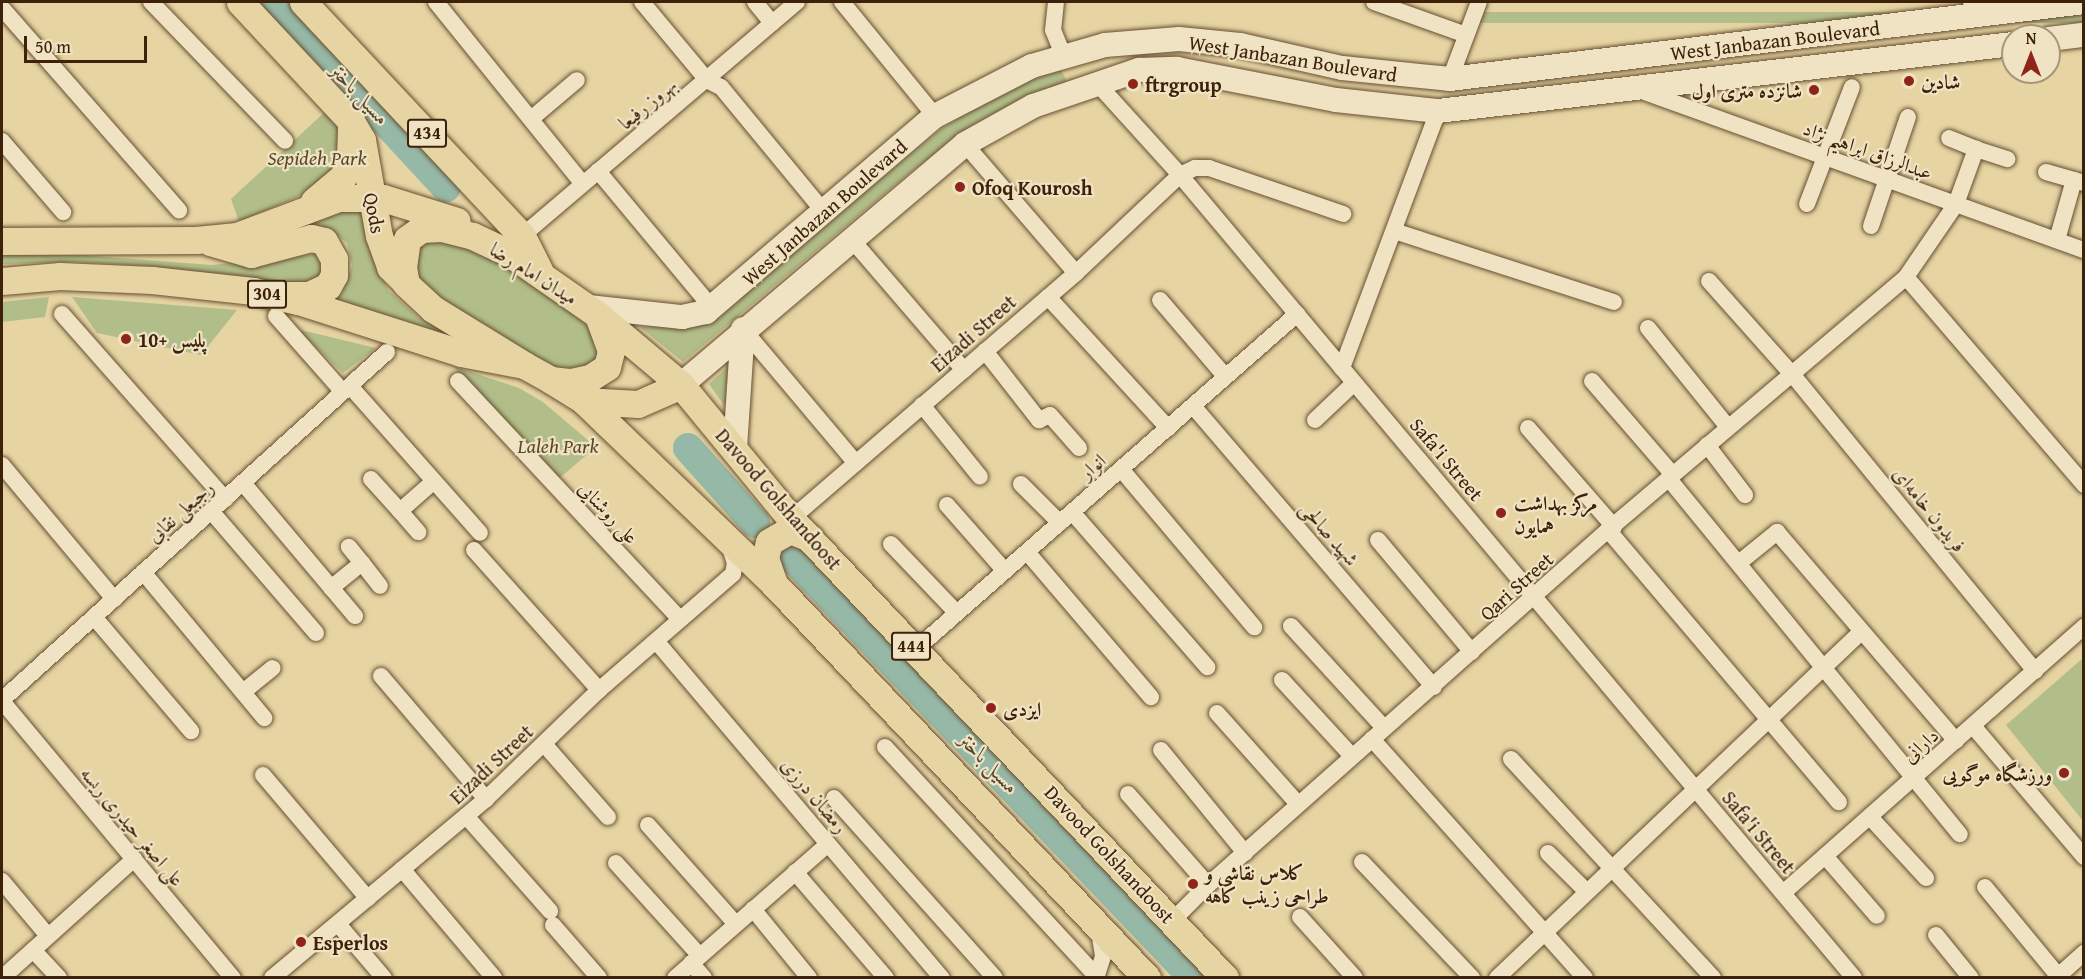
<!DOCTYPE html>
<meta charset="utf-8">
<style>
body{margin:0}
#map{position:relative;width:2085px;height:979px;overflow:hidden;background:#e6d4a3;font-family:"Gentium Book Plus",Amiri,serif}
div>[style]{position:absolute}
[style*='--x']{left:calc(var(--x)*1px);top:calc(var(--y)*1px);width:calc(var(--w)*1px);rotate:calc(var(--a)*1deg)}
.green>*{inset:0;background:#b1be89;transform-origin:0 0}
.river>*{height:30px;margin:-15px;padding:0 15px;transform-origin:15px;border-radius:15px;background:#96b8a6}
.roads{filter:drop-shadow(0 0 2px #674e31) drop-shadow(0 0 2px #674e31)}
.minor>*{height:16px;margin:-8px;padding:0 8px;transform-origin:8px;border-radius:8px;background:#efe3c3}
.secondary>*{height:24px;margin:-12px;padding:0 12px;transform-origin:12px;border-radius:12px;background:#efe3c3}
.primary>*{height:27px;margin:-13.5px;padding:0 13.5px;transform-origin:13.5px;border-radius:13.5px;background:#e6d4a3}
.dots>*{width:16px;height:16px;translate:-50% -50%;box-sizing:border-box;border:3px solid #efe3c3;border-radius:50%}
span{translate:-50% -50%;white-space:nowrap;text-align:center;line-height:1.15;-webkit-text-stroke:4.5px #efe3c3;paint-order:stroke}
.shield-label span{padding:2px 4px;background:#efe3c3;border:2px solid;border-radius:4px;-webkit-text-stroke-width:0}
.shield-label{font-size:18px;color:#3d210b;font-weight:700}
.street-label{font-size:20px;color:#3d210b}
.poi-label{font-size:20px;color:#3d210b;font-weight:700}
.left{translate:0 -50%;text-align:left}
.right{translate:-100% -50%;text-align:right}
.park-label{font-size:20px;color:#5a482a;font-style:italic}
.water-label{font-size:21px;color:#534732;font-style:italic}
.frame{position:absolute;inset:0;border:3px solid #3d210b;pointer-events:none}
.north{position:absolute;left:2001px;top:24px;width:60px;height:60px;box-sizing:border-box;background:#efe3c3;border:2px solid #a89579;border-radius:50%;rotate:0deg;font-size:16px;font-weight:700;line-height:24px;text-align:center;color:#3d210b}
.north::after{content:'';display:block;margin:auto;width:21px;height:27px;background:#8f2418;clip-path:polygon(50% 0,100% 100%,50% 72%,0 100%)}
.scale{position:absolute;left:24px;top:36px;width:123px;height:27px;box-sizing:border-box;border:3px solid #3d210b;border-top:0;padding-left:8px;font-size:18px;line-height:21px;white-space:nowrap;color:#3d210b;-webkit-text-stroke:4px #efe3c3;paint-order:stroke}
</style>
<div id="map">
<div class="green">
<div style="left:2083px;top:12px;width:11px;height:604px;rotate:90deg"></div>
<div style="clip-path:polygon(1059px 67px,1067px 81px,959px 137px,913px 170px,683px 362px,640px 327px,681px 326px,815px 232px,945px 126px,1026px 80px)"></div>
<div style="clip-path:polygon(329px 108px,342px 131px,346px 151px,317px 188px,239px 222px,231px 199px)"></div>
<div style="clip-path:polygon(366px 207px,371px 250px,388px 290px,419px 318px,463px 340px,323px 298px,342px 293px,352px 266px,347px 243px,334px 233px,262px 241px,324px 214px)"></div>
<div style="clip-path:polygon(437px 234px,517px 269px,591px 326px,603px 362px,565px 373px,424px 294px,410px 253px)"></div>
<div style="clip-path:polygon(41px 252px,212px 265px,317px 254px,324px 278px,287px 286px,150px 266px,76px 262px,2px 264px,2px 255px)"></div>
<div style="clip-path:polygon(49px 297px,45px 317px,2px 322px,2px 302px)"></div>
<div style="clip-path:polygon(72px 297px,237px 310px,201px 355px,97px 333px)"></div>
<div style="clip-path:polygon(297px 329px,376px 348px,343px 373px)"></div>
<div style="clip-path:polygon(738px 357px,726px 386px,731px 415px,709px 384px)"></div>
<div style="clip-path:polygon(453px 366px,519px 388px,543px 402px,596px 447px,556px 481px)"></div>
<div style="clip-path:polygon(2083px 658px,2083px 821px,2006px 725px)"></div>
</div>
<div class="river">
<div style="--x:275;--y:2;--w:252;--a:47.3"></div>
<div style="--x:688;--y:448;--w:101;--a:48.2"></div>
<div style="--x:784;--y:549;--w:593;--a:46.3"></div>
</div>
<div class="roads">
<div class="minor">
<div style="--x:151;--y:2;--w:193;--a:46"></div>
<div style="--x:436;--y:2;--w:233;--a:51.1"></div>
<div style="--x:642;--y:2;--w:102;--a:50.2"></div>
<div style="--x:707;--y:80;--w:16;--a:27"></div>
<div style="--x:721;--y:87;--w:162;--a:50.5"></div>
<div style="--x:755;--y:2;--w:27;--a:51"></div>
<div style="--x:842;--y:2;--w:147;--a:50.8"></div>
<div style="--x:1056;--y:2;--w:28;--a:96"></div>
<div style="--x:1053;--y:30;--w:27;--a:68"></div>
<div style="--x:1374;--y:2;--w:98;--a:19.7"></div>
<div style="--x:1971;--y:2;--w:28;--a:19"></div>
<div style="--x:2;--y:8;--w:269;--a:48.8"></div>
<div style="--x:1450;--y:79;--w:82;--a:-69.4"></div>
<div style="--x:1096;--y:82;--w:125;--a:47.9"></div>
<div style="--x:1180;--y:175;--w:1048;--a:49.99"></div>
<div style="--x:1639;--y:90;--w:473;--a:19.8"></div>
<div style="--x:531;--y:119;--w:60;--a:-40.3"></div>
<div style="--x:2;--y:141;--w:94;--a:49.3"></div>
<div style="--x:965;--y:144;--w:170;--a:49.3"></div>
<div style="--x:1976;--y:149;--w:33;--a:18"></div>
<div style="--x:598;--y:171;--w:178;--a:50.2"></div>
<div style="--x:2046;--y:172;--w:29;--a:16"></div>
<div style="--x:1807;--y:204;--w:125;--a:-69"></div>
<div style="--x:1871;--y:226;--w:115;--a:-71.3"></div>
<div style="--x:1394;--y:231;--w:231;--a:17.9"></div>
<div style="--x:522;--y:236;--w:361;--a:-40.4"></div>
<div style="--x:2057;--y:240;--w:62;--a:-74.2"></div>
<div style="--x:2074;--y:180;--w:10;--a:17"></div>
<div style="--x:853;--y:241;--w:170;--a:49.3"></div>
<div style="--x:1906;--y:277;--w:274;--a:49.4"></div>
<div style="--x:1709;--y:281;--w:125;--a:48.3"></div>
<div style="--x:1792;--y:374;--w:384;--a:50.7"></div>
<div style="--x:1048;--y:297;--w:178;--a:47.5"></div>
<div style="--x:1160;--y:300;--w:99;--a:49.5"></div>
<div style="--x:62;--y:314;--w:247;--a:48.6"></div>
<div style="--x:276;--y:316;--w:101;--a:48.6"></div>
<div style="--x:1648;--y:328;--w:127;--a:51.1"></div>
<div style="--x:743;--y:329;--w:175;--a:49.9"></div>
<div style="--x:985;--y:351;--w:88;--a:52"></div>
<div style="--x:1039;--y:420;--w:12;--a:-24"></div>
<div style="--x:1050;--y:415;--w:44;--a:48.7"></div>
<div style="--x:1342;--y:368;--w:274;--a:-69.5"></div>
<div style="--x:458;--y:381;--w:325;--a:47"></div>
<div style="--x:1592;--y:381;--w:124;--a:49.2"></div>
<div style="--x:350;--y:386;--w:196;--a:48.5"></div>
<div style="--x:922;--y:405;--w:92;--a:51.1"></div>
<div style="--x:1193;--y:406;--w:370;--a:49.4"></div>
<div style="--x:1315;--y:420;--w:54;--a:-43.5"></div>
<div style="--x:1528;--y:428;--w:131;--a:49"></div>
<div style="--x:1707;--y:445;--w:63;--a:52.8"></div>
<div style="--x:2;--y:465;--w:175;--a:50.1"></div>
<div style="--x:1121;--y:469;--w:207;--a:49.9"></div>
<div style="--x:371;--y:479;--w:43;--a:47.8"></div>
<div style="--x:400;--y:511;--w:45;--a:-41.4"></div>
<div style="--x:1669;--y:479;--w:459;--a:50.7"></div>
<div style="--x:243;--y:483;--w:174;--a:49.9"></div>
<div style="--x:1021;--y:484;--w:55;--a:45"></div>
<div style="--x:947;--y:505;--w:88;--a:48.7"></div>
<div style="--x:211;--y:511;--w:161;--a:49.3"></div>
<div style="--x:400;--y:511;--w:28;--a:49"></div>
<div style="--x:1072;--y:512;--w:206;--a:48.9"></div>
<div style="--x:791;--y:519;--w:376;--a:-40.8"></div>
<div style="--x:1076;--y:273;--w:143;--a:-43.3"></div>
<div style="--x:1180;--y:175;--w:17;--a:-25"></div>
<div style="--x:1195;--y:168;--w:14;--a:0"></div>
<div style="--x:1209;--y:168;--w:142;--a:18.9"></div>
<div style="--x:1608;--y:530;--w:357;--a:49.7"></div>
<div style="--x:1378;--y:540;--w:146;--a:50"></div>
<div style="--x:891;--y:544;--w:95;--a:46.3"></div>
<div style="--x:474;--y:550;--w:188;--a:48.2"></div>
<div style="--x:1027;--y:552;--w:191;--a:49.5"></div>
<div style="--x:1740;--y:562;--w:48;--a:-39"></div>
<div style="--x:1777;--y:532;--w:275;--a:49.4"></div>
<div style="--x:362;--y:563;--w:29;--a:52"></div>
<div style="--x:143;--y:572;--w:190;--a:50.3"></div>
<div style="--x:331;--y:588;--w:40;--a:-39"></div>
<div style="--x:362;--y:563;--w:21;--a:-129"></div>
<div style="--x:94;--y:617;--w:150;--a:49.6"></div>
<div style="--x:1291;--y:626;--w:138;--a:47.6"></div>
<div style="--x:656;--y:641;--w:442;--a:49.7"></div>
<div style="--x:915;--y:650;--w:509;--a:-41.33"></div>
<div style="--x:381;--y:676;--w:162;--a:49.5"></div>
<div style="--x:1282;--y:680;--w:103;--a:47.4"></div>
<div style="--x:243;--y:692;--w:38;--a:-39"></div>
<div style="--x:2;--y:700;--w:519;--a:-42.11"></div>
<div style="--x:2;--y:701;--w:361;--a:50.2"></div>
<div style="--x:1217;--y:713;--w:122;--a:48.3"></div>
<div style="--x:1973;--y:726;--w:172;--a:49.7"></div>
<div style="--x:1372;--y:739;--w:320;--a:48.3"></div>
<div style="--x:544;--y:744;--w:97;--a:48.8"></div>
<div style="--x:885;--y:747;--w:313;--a:47.3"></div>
<div style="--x:1161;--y:750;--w:133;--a:50.8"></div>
<div style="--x:1511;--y:759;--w:298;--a:47.3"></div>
<div style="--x:263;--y:775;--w:162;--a:49.7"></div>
<div style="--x:1128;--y:794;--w:121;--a:48.7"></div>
<div style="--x:834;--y:798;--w:241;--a:48.2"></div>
<div style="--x:466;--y:816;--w:127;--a:48.5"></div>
<div style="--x:1870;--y:817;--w:83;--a:47.4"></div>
<div style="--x:648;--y:825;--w:132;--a:48.4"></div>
<div style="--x:1548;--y:853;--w:55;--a:45"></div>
<div style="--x:1825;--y:856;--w:79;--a:49.1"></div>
<div style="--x:1362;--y:862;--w:160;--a:46.5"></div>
<div style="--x:616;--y:863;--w:125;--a:47.9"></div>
<div style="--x:402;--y:869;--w:143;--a:49.8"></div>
<div style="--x:795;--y:872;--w:140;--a:49.4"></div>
<div style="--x:2;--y:881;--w:72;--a:50.1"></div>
<div style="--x:1985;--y:887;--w:118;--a:50.5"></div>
<div style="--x:1783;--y:893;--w:402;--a:-41.5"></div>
<div style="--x:753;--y:909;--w:89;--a:50.9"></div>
<div style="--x:1300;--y:917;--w:82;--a:48"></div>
<div style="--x:1173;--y:920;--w:49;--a:-45"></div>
<div style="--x:1208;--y:885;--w:535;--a:-41.59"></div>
<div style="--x:1608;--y:530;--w:391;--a:-40.3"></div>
<div style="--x:1906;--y:277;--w:88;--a:-55.6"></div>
<div style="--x:1956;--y:204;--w:59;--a:-70"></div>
<div style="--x:1976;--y:149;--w:29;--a:-158"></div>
<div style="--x:338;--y:924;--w:71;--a:49.6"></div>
<div style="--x:553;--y:925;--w:70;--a:49"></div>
<div style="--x:1936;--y:935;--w:55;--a:50.9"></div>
<div style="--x:33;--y:950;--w:38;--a:47"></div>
<div style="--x:691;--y:963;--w:20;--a:49"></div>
<div style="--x:2;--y:978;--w:178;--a:-42"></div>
<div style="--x:272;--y:978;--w:279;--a:-39.9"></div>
<div style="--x:486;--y:799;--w:157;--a:-44"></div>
<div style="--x:599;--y:690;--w:177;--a:-40.9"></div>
<div style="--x:733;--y:574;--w:11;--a:-80"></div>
<div style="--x:735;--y:563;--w:19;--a:-108"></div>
<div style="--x:675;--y:978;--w:203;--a:-41.2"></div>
<div style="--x:1096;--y:978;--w:23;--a:-72"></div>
<div style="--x:1103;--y:956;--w:26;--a:-99"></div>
<div style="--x:1497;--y:978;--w:502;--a:-43.55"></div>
<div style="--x:2056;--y:978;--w:38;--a:-42"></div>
</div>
<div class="secondary">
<div style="--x:2049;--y:39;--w:35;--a:-7"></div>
<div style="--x:588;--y:307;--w:95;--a:6.1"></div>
<div style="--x:682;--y:317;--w:25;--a:-12"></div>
<div style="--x:706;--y:312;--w:301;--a:-40.6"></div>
<div style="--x:935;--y:116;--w:109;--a:-27.3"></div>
<div style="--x:1032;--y:66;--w:76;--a:-16"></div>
<div style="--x:1105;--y:45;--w:74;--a:-4.6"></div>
<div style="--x:1179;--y:39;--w:61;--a:5.6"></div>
<div style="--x:1240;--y:45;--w:105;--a:12.7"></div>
<div style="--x:1342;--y:68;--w:109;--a:5.8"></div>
<div style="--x:1450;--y:79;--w:639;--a:-6.92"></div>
<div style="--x:681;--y:385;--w:372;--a:-40.3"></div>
<div style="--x:965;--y:144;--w:78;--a:-29.2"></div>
<div style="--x:1033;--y:106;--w:112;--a:-18.8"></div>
<div style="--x:1139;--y:70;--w:38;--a:-2"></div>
<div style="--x:1177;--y:69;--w:162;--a:11"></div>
<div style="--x:1336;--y:100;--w:103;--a:6.2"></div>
<div style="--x:1438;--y:111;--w:579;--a:-6.65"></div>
<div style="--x:735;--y:448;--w:119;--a:-86.2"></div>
</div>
<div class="primary">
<div style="--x:240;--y:2;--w:163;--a:47"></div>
<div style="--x:351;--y:121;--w:22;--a:60"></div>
<div style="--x:362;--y:140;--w:97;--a:80"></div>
<div style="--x:379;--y:236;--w:33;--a:70"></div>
<div style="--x:390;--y:267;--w:23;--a:45"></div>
<div style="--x:303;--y:2;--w:320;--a:46.9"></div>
<div style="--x:522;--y:236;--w:40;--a:63.4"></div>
<div style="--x:314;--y:201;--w:38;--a:-40"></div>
<div style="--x:343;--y:177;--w:20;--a:-70"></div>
<div style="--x:350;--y:158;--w:33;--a:-88"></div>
<div style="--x:2;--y:241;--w:194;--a:-0.3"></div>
<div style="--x:196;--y:240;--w:41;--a:-5.6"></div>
<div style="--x:237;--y:236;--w:108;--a:-20.6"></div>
<div style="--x:338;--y:198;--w:45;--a:0"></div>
<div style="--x:383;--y:198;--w:77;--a:17.3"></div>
<div style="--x:210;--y:242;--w:43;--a:16.3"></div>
<div style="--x:251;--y:254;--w:62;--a:-14.9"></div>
<div style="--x:311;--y:238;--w:13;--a:13"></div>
<div style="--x:324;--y:241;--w:21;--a:61"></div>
<div style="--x:334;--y:259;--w:16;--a:90"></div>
<div style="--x:334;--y:275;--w:13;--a:119"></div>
<div style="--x:328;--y:286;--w:21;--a:155"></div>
<div style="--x:309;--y:295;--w:21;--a:180"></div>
<div style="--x:2;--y:281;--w:58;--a:-4.9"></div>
<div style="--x:60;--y:276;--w:92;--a:2.5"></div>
<div style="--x:152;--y:280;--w:102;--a:6.2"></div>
<div style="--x:253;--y:291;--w:46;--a:12.5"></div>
<div style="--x:298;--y:301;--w:171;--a:17.7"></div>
<div style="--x:461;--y:353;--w:64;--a:10.8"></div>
<div style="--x:524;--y:365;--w:31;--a:29"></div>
<div style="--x:551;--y:380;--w:20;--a:6"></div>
<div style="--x:571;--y:382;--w:19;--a:-12"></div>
<div style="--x:590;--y:378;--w:20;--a:-33"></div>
<div style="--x:607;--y:367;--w:16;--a:-76"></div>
<div style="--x:611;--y:351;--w:38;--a:-110"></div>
<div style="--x:598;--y:315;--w:108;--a:-145.1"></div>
<div style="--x:509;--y:253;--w:40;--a:-155"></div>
<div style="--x:473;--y:236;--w:33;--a:-166"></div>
<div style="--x:441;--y:228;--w:20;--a:177"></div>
<div style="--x:421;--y:229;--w:17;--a:144"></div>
<div style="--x:407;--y:239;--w:28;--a:98"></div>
<div style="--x:403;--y:267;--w:17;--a:80"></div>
<div style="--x:406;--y:284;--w:37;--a:43"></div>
<div style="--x:433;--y:309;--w:107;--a:31.6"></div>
<div style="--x:598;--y:315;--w:109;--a:40.1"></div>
<div style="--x:681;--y:385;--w:173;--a:50.6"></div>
<div style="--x:791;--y:519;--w:632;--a:46.6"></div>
<div style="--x:551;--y:380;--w:39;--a:32"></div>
<div style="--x:584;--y:401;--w:264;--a:43.9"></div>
<div style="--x:774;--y:584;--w:543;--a:46.57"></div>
<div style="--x:584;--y:401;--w:54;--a:3.2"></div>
<div style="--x:638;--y:404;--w:47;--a:-23.8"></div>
<div style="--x:774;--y:584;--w:28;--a:-109"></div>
<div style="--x:765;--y:558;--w:16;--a:-76"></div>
<div style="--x:769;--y:542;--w:24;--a:-30"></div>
<div style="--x:790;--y:530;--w:22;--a:22"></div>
</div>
</div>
<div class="dots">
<div style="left:1909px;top:81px;background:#8f2418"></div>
<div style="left:1133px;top:84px;background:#8f2418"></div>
<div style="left:1814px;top:90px;background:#8f2418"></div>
<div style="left:960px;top:187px;background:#8f2418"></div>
<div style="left:126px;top:339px;background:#8f2418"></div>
<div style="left:1501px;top:513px;background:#8f2418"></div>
<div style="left:991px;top:708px;background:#8f2418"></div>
<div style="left:2064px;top:773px;background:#8f2418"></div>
<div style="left:1193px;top:884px;background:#8f2418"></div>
<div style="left:301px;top:942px;background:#8f2418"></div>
</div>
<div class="shield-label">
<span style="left:427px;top:133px">434</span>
<span style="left:267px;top:294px">304</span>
<span style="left:911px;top:646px">444</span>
</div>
<div class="street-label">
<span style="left:1775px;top:40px;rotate:-7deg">West Janbazan Boulevard</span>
<span style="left:1293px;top:58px;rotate:9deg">West Janbazan Boulevard</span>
<span style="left:647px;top:103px;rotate:-40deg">بهروز رفیعا</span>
<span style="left:1868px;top:150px;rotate:20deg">عبدالرزاق ابراهیم نژاد</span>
<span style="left:824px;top:212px;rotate:-41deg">West Janbazan Boulevard</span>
<span style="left:375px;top:213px;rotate:79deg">Qods</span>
<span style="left:534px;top:273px;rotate:32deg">میدان امام رضا</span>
<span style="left:973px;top:333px;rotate:-41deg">Eizadi Street</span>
<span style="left:1447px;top:459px;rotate:50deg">Safa'i Street</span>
<span style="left:1092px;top:466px;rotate:-41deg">انوار</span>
<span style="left:779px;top:499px;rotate:49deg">Davood Golshandoost</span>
<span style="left:1930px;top:509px;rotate:51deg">فریدون خامه‌ای</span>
<span style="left:180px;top:511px;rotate:-42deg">رجبعلی نقابی</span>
<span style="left:609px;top:512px;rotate:47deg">علی روشنایی</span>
<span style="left:1330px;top:533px;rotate:49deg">شهید صالحی</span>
<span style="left:1516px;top:586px;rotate:-42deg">Qari Street</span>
<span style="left:1920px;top:745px;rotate:-41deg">دارانی</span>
<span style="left:491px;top:764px;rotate:-43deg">Eizadi Street</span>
<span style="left:815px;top:795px;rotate:50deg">رمضان درزی</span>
<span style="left:133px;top:826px;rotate:50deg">علی اصغر حیدری ریسه</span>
<span style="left:1759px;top:832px;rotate:50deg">Safa'i Street</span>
<span style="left:1110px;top:854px;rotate:47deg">Davood Golshandoost</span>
</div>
<div class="poi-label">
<span class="left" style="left:1921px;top:81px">شادین</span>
<span class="left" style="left:1145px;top:84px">ftrgroup</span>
<span class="right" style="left:1802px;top:90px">شانزده متری اول</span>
<span class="left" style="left:972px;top:187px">Ofoq Kourosh</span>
<span class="left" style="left:138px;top:339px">پلیس +10</span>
<span class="left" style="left:1514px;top:514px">مرکز بهداشت<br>همایون</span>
<span class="left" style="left:1003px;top:708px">ایزدی</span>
<span class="right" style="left:2052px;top:773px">ورزشگاه موگویی</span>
<span class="left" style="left:1205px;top:884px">کلاس نقاشی و<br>طراحی زینب کاهه</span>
<span class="left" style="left:313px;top:942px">Esperlos</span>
</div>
<div class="park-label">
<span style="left:317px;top:157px">Sepideh Park</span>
<span style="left:558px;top:445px">Laleh Park</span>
</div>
<div class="water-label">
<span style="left:360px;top:94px;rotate:47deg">مسیل باختر</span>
<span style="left:989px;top:763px;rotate:46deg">مسیل باختر</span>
</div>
<div class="frame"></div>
<div class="north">N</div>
<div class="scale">50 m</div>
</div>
